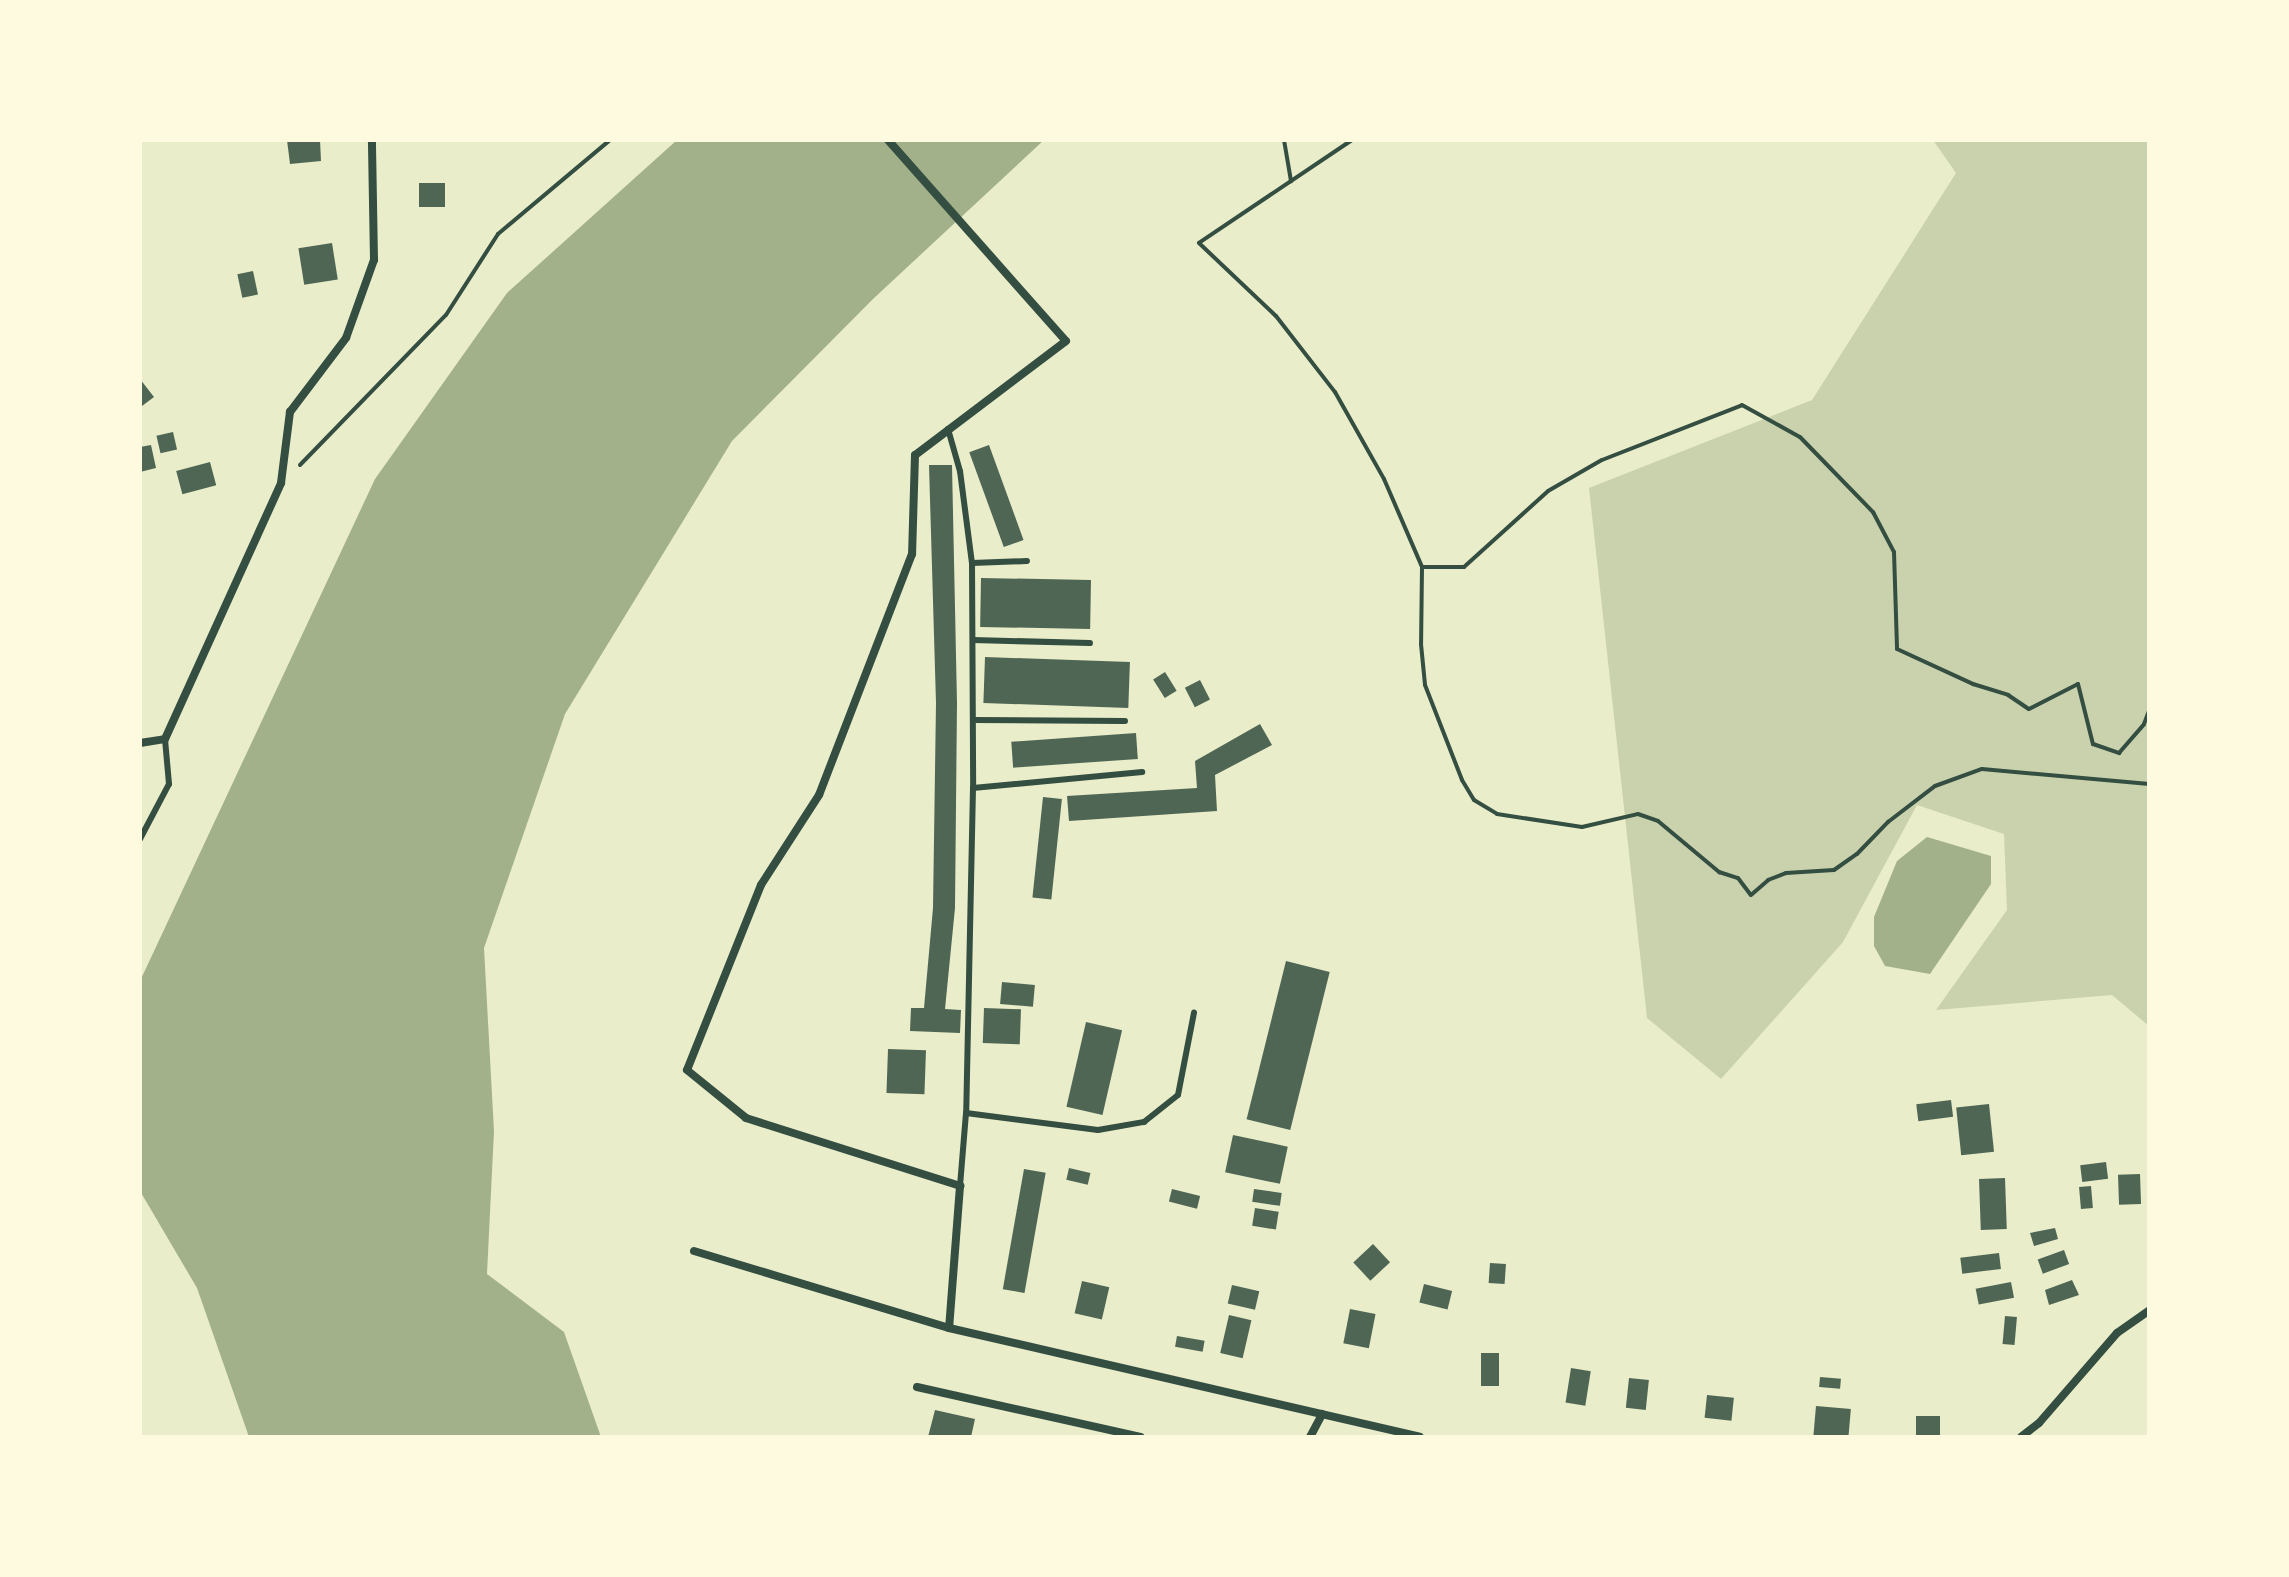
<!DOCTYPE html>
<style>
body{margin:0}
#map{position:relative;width:2289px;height:1577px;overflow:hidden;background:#e9edc9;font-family:"Exo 2",sans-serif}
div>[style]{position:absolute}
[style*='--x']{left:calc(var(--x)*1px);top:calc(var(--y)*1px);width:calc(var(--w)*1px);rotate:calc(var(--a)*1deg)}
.green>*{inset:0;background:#cad2ad}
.water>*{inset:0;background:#a3b18a}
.building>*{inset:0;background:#4f6655;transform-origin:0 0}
.path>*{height:4px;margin:-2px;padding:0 2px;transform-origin:2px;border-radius:2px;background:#344e41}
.service>*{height:6px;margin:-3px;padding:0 3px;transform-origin:3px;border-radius:3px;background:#344e41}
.minor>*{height:8px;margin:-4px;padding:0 4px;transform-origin:4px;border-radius:4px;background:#344e41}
span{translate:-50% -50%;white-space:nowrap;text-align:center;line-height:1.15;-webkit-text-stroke:8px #fefae0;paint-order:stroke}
.frame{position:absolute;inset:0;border:142px solid #fefae0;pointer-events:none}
</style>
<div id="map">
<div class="green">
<div style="clip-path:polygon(1933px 140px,2149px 140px,2149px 1026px,2112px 995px,1936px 1010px,2007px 910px,2004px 834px,1917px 805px,1843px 942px,1721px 1079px,1647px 1018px,1589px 488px,1812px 400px,1956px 173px)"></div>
</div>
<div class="water">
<div style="clip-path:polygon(677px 140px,1044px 140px,873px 299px,732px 441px,565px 714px,484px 948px,494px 1131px,487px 1274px,564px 1332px,601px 1437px,249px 1437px,197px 1288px,140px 1191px,140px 981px,375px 479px,507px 293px)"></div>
<div style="clip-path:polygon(1927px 837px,1991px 856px,1991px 884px,1930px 974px,1885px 966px,1874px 946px,1874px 917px,1897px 861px)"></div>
</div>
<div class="building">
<div style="clip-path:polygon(287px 140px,320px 140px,321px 161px,290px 164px)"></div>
<div style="left:419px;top:183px;width:26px;height:24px"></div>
<div style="left:332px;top:243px;width:37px;height:34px;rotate:81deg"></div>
<div style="left:253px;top:271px;width:24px;height:16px;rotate:78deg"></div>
<div style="clip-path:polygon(140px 379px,154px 397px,142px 406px,140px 404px)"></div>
<div style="left:173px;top:432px;width:18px;height:17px;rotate:77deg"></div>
<div style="clip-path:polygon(151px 445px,156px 468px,140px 472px,140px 447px)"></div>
<div style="left:989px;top:445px;width:101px;height:21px;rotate:70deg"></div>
<div style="left:210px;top:462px;width:24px;height:35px;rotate:75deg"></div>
<div style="clip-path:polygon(929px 465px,952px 465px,957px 703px,955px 908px,945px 1009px,961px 1010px,960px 1033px,910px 1031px,911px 1008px,924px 1008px,933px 908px,936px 703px)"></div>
<div style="left:981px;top:578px;width:110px;height:49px;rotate:1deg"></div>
<div style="left:985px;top:657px;width:145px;height:46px;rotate:2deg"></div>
<div style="left:1165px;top:672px;width:22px;height:14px;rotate:58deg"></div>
<div style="left:1200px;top:680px;width:22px;height:17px;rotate:63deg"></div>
<div style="clip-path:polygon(1260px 724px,1272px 745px,1215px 775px,1217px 811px,1069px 821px,1067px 796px,1197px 788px,1195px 761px)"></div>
<div style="left:1136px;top:733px;width:26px;height:125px;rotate:86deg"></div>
<div style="left:1043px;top:797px;width:19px;height:101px;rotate:6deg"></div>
<div style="left:1286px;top:961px;width:45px;height:163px;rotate:14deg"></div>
<div style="left:1002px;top:982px;width:33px;height:22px;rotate:5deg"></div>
<div style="left:984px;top:1008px;width:37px;height:35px;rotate:2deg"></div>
<div style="left:1086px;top:1022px;width:37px;height:87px;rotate:13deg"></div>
<div style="left:888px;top:1049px;width:38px;height:44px;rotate:2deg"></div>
<div style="left:1951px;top:1100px;width:17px;height:35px;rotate:83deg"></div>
<div style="left:1989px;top:1104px;width:48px;height:33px;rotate:84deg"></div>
<div style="left:1233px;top:1135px;width:56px;height:38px;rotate:12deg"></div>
<div style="left:2106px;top:1162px;width:17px;height:26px;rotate:83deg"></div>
<div style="left:1069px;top:1168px;width:22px;height:12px;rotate:13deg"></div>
<div style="left:1024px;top:1169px;width:22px;height:122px;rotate:10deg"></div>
<div style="left:2140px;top:1174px;width:30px;height:22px;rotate:88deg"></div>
<div style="left:2005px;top:1178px;width:51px;height:26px;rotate:88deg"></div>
<div style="left:2091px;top:1186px;width:22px;height:12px;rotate:85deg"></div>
<div style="left:1172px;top:1189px;width:29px;height:13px;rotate:14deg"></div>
<div style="left:1254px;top:1189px;width:28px;height:13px;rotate:8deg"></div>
<div style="left:1255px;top:1208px;width:24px;height:18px;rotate:9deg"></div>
<div style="clip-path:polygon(2055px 1228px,2058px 1239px,2034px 1246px,2030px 1233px)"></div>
<div style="left:1373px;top:1244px;width:25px;height:27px;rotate:47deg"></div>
<div style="left:2064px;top:1250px;width:15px;height:28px;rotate:70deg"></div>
<div style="left:1999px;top:1253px;width:16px;height:39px;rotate:83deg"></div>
<div style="left:1490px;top:1263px;width:16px;height:20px;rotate:4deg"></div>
<div style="clip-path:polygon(2072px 1280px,2079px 1295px,2049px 1305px,2045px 1290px)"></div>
<div style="left:1082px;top:1281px;width:28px;height:33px;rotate:13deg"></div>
<div style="left:2011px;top:1282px;width:16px;height:36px;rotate:79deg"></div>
<div style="left:1424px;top:1284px;width:29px;height:19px;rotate:14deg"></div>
<div style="left:1232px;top:1285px;width:28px;height:19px;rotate:13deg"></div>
<div style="left:1350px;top:1309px;width:26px;height:35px;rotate:11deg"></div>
<div style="left:1229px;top:1315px;width:23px;height:39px;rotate:13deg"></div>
<div style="left:2005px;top:1316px;width:12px;height:28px;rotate:5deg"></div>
<div style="left:1177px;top:1336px;width:28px;height:11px;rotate:10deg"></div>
<div style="left:1481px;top:1353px;width:18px;height:33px"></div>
<div style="left:1571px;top:1368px;width:20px;height:35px;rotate:9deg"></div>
<div style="left:1820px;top:1377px;width:21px;height:10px;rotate:5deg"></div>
<div style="left:1629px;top:1378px;width:20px;height:30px;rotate:6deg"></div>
<div style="left:1707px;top:1395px;width:27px;height:23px;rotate:6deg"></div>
<div style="left:1816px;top:1406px;width:35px;height:31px;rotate:5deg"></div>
<div style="clip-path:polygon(935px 1410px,975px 1419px,971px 1437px,928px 1437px)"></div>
<div style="left:1916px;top:1416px;width:24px;height:21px"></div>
</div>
<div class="path">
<div style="--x:1284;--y:140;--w:42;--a:80.3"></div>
<div style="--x:1352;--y:140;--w:184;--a:146.1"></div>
<div style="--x:1199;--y:243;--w:106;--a:43.5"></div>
<div style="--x:1276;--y:316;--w:96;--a:52.2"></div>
<div style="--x:1335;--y:392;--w:100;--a:60.6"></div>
<div style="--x:1384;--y:479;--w:96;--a:66.6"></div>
<div style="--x:1422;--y:567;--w:77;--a:90.7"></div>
<div style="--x:1421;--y:644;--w:41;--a:84.4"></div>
<div style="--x:1425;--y:685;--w:102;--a:68.7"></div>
<div style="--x:1462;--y:780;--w:23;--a:59"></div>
<div style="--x:1474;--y:800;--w:27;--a:31"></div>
<div style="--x:1497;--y:814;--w:86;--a:8.7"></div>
<div style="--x:1582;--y:827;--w:57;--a:-13.1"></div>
<div style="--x:1638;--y:814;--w:21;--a:19"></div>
<div style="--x:1658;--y:821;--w:80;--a:39.9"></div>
<div style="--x:1719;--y:872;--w:20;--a:18"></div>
<div style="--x:1738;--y:878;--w:21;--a:53"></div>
<div style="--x:1751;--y:895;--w:23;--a:-41"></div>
<div style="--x:1768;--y:880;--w:19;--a:-21"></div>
<div style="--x:1786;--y:873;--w:48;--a:-3.6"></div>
<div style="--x:1834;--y:870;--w:28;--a:-35"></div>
<div style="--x:1857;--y:854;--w:45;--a:-45.9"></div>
<div style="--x:1888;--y:822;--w:59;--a:-37.5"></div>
<div style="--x:1935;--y:786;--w:50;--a:-19.9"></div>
<div style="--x:1982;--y:769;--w:168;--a:5.1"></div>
<div style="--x:300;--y:465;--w:209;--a:-45.8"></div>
<div style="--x:446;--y:315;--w:96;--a:-57.3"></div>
<div style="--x:498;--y:234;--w:146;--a:-40"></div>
<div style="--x:1422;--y:567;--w:42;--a:0"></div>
<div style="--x:1464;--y:567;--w:113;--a:-42.1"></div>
<div style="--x:1548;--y:491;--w:62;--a:-29.9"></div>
<div style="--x:1602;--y:460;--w:150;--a:-21.4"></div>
<div style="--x:1742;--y:405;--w:66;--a:28.9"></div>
<div style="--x:1800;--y:437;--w:105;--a:45.8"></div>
<div style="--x:1873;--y:512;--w:45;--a:62.3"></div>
<div style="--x:1894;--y:552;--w:97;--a:88.2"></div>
<div style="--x:1897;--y:649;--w:84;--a:24.7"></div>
<div style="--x:1973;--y:684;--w:37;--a:17"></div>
<div style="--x:2008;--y:695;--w:25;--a:34"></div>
<div style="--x:2029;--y:709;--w:55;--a:-27"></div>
<div style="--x:2078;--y:684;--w:62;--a:76"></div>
<div style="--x:2093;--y:744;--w:28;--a:19"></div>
<div style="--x:2119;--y:753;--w:38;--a:-49"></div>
<div style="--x:2144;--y:724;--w:14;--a:-69"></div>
</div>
<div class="service">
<div style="--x:948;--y:429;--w:44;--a:74.1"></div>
<div style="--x:960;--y:471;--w:93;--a:82.6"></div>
<div style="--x:972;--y:563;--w:225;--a:89.7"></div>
<div style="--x:973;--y:788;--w:325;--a:91.2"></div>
<div style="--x:966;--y:1113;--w:73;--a:94.7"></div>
<div style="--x:972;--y:563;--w:55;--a:-2.1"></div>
<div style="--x:973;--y:640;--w:117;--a:1.5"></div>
<div style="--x:973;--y:720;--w:152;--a:0.4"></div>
<div style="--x:973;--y:788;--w:170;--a:-5.4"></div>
<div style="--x:140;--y:839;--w:62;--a:-62.2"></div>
<div style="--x:169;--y:784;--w:45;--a:-95.1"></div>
<div style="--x:966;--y:1113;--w:133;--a:7.3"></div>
<div style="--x:1098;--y:1130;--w:47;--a:-9.9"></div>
<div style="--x:1144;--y:1122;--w:43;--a:-38.5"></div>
<div style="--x:1178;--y:1095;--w:84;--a:-79"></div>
</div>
<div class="minor">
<div style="--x:888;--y:140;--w:268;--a:48.5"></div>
<div style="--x:1066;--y:341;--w:189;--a:142.9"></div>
<div style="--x:915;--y:455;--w:99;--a:91.7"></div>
<div style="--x:912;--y:554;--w:258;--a:111.1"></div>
<div style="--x:819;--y:795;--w:107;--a:122.8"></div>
<div style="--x:761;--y:885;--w:199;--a:111.8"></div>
<div style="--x:687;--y:1070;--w:76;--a:39.1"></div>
<div style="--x:746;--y:1118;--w:225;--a:17.6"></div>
<div style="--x:960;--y:1186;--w:142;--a:94.4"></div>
<div style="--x:140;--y:743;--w:25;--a:-9"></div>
<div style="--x:165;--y:739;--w:281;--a:-65.6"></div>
<div style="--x:281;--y:483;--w:72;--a:-82.8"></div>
<div style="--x:290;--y:412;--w:93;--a:-52.9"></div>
<div style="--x:346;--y:338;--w:83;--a:-70.3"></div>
<div style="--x:374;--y:260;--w:120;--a:-91"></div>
<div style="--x:694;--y:1251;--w:266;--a:16.8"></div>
<div style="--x:949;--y:1328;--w:483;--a:13"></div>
<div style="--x:917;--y:1387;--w:229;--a:12.6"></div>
<div style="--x:1310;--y:1437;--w:26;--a:-62"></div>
<div style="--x:2021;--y:1437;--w:23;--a:-38"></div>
<div style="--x:2039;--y:1423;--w:119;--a:-49.1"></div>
<div style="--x:2117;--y:1333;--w:39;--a:-35"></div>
</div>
<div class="frame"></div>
</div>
